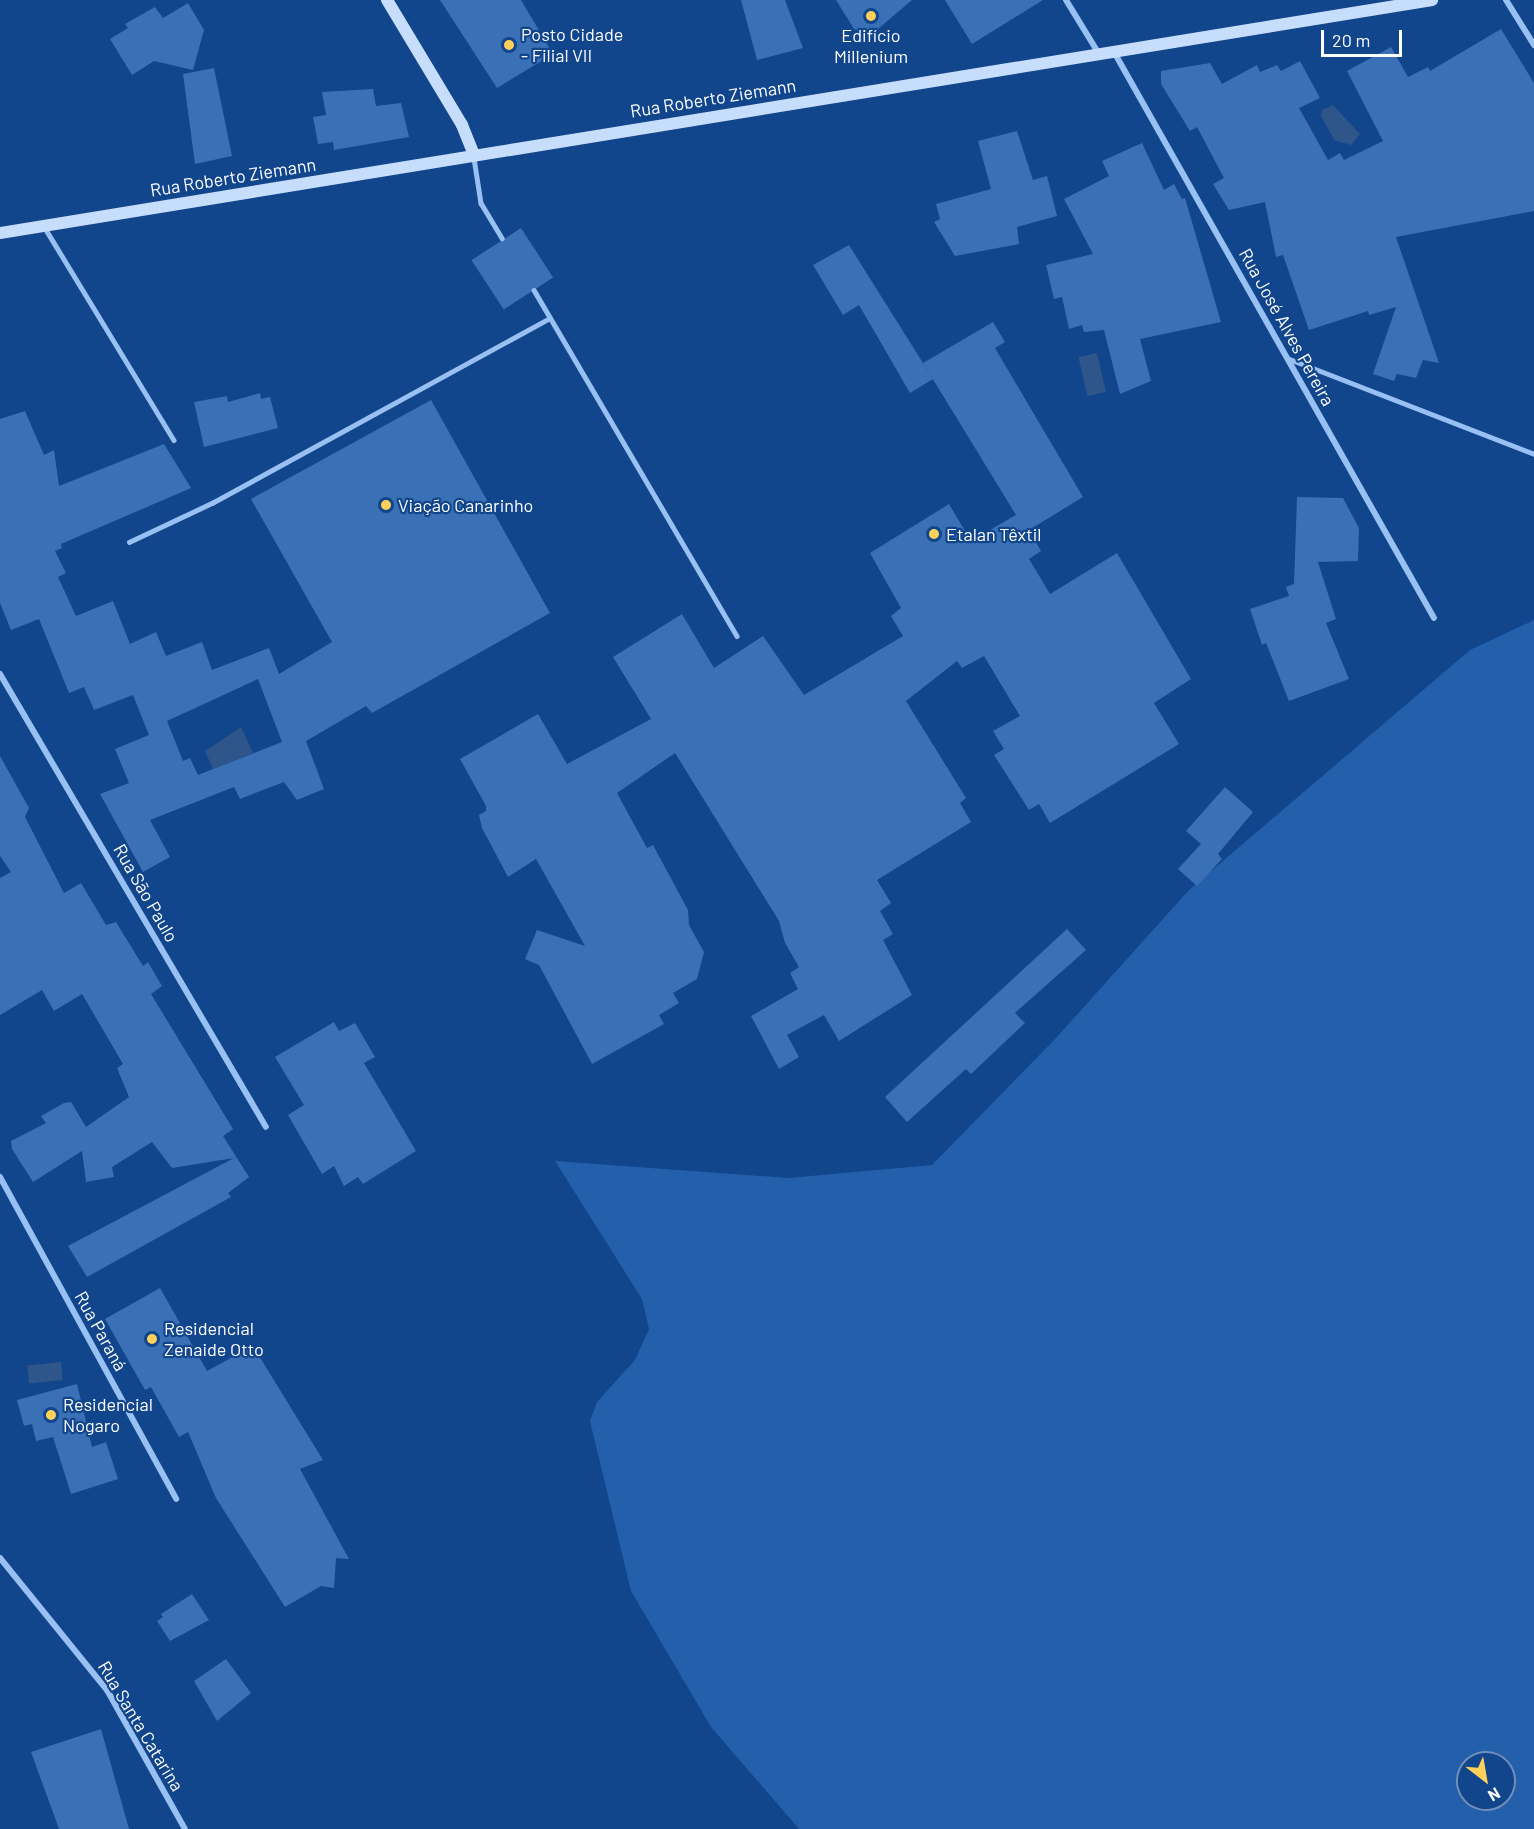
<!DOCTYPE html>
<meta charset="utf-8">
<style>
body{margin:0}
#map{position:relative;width:1534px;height:1829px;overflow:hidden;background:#11458c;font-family:Barlow,sans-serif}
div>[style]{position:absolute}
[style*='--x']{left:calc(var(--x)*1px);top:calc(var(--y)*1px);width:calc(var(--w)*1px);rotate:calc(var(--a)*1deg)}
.green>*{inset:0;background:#235fab}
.water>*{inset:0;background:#2f568b;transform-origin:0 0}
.building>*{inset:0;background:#3a70b6;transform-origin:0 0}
.service>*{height:4.5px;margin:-2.25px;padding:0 2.25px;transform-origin:2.25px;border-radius:2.25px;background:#99c0f2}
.minor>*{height:6px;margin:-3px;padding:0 3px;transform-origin:3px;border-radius:3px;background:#99c0f2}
.secondary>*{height:12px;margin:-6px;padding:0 6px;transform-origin:6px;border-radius:6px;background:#c7ddfc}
.dots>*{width:16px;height:16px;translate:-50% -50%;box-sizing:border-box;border:3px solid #11458c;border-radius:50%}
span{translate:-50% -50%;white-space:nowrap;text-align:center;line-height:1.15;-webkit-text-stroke:4.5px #11458c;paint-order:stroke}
.poi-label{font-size:18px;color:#fff}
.left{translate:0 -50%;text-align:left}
.street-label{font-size:18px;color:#fff}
.north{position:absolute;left:1456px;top:1751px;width:60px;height:60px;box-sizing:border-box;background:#11458c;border:2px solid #708fba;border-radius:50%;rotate:149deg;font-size:16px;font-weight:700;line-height:24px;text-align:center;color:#fff}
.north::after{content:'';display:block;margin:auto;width:21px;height:27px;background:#ffd159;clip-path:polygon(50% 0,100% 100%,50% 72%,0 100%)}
.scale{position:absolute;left:1321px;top:30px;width:81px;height:27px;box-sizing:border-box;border:3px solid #fff;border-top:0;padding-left:8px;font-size:18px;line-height:21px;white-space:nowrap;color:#fff;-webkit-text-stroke:4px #11458c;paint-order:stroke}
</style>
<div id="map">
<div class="green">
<div style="clip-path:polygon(evenodd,1534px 620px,1534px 1829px,799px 1829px,711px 1727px,631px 1591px,590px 1421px,597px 1402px,635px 1360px,649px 1329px,642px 1299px,555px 1161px,788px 1178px,932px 1165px,1056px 1038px,1189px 890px,1470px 650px,1534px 620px,1468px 1763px,1504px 1763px,1504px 1799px,1468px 1799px,1468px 1763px)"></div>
</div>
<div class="water">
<div style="clip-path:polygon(1333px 105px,1360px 134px,1351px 145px,1334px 140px,1321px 116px,1322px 110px)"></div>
<div style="left:1097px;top:353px;width:40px;height:19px;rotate:77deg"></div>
<div style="clip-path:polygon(241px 727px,253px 753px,213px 769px,205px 751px)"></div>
<div style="left:61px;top:1362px;width:18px;height:34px;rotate:84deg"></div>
</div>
<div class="building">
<div style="clip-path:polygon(440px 0,521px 0,553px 54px,497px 88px)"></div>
<div style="clip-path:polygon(741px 0,785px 0,803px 48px,757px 60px)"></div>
<div style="clip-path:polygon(836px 0,912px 0,878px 29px,862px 32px,854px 29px)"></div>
<div style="clip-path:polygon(945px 0,1043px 0,972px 44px)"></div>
<div style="clip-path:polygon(188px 3px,204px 30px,193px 70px,154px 61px,132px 75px,110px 39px,128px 28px,125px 24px,155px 7px,163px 18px)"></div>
<div style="clip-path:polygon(1501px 29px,1534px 83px,1534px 211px,1396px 237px,1439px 363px,1423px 360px,1416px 378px,1397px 374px,1394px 381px,1373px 374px,1396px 307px,1369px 315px,1368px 311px,1309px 330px,1283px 255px,1276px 257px,1265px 202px,1229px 210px,1213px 184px,1224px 178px,1197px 127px,1190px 131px,1161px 84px,1161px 71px,1210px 63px,1222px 84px,1257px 65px,1260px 72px,1277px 65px,1281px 71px,1300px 61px,1320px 98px,1299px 108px,1328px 160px,1340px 153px,1344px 160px,1383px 141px,1347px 71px,1391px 47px,1408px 77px,1428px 67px,1430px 71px)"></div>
<div style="clip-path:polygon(214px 68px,232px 156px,195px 164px,183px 74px)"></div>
<div style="clip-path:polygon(373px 89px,376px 106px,401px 103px,409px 137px,334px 150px,333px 142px,318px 144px,313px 117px,326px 115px,322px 92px)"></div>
<div style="clip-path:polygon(1017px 131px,1033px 180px,1047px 176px,1057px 216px,1017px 227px,1019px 244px,955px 256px,934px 222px,940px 219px,936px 204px,991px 189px,978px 141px)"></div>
<div style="clip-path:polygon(1142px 143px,1164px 190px,1174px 184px,1182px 199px,1185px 198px,1221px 322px,1140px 339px,1151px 381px,1120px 394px,1104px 330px,1084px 332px,1082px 325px,1069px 329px,1062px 297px,1054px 299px,1046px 265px,1093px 254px,1064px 199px,1109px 176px,1102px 161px)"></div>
<div style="left:521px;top:228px;width:59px;height:59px;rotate:57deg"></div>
<div style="clip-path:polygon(849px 245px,933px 379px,910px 393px,859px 305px,843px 315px,813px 265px)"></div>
<div style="clip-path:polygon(993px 322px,1005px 342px,995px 348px,1083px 497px,1029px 530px,1041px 551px,1029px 559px,1050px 594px,1117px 553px,1191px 679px,1154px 703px,1179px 744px,1050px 823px,1039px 804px,1029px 810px,994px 755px,1004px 749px,993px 731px,1020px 716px,984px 656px,962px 668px,957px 661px,906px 701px,966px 798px,960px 803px,971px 822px,877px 880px,891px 903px,880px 911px,893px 934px,883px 940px,912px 995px,839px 1041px,824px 1015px,787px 1035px,799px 1057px,779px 1069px,751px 1016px,798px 989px,790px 973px,799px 967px,785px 943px,779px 921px,675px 753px,617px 793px,647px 848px,653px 845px,688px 910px,689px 925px,704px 952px,697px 979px,673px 993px,679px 1003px,659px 1015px,664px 1024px,592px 1064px,539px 965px,525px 959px,537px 930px,585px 946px,536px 859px,508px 877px,482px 828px,479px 815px,486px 811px,486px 806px,460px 759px,538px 714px,567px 764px,651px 719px,613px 657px,682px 614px,714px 668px,763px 636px,804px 695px,903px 636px,891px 616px,901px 608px,870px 553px,949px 504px,971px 541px,1016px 515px,923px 363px)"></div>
<div style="clip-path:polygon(260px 393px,261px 399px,270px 397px,278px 428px,204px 447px,194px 402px,227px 396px,228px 402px)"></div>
<div style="clip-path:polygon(evenodd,431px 400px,550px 613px,372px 713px,366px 706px,306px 741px,324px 789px,297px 800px,284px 782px,240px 799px,234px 787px,150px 820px,170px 857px,143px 872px,100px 794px,129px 783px,115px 749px,149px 735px,133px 695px,94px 710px,84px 687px,69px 693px,39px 619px,11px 630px,0 603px,0 419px,25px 411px,44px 455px,54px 450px,59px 486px,164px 444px,191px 488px,61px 544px,62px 548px,55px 551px,66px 573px,58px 577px,76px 616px,113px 601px,130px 644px,156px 632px,166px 656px,202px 642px,212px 670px,269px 648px,279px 674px,332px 642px,251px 499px,431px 400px,258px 679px,282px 742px,198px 775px,190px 758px,183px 761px,167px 721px,258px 679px)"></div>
<div style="clip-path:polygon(1297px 497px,1343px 498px,1359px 528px,1358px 561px,1318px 562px,1336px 619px,1326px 623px,1349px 679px,1289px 701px,1266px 643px,1262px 645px,1250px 609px,1289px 596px,1286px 587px,1294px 584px)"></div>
<div style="clip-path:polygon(0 756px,29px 808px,25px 817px,64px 893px,81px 883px,106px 925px,116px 922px,143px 966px,148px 962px,162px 986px,151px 994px,233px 1129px,223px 1136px,249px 1177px,228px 1193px,231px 1197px,87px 1277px,68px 1246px,234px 1158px,172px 1168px,152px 1142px,112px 1167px,114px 1177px,86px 1182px,82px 1151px,33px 1182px,12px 1149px,11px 1141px,46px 1123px,41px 1116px,64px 1103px,71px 1102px,86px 1127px,129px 1097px,117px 1068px,123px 1064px,82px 994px,54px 1011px,42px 990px,0 1015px,0 878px,11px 872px,0 856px)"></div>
<div style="clip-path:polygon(1225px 787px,1253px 812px,1218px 854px,1222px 859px,1197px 886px,1178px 869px,1201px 844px,1186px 831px)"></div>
<div style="clip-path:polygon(1067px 929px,1086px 950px,1015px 1013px,1025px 1023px,971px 1074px,966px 1069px,907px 1122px,885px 1097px)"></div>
<div style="clip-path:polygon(334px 1022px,339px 1031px,355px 1023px,375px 1057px,364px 1063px,416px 1151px,363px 1184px,358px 1177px,344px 1186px,334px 1166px,322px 1174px,288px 1115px,304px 1105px,275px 1057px)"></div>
<div style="clip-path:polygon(160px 1288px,207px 1371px,253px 1346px,323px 1460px,300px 1469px,349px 1559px,336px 1558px,334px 1588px,321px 1586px,285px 1607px,216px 1498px,188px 1432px,179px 1437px,151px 1387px,145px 1390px,105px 1319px)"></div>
<div style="clip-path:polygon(77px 1384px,92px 1447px,106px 1442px,118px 1479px,71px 1494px,53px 1437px,36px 1441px,32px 1424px,24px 1426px,17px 1400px)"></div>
<div style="clip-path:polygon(192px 1594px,209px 1620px,170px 1641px,157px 1621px,163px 1617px,161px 1614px)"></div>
<div style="clip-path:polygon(226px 1659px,251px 1693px,217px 1721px,194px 1681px)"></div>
<div style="clip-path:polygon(101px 1729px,129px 1829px,59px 1829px,31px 1752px)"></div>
</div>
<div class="service">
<div style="--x:474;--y:158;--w:46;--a:81.2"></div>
<div style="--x:481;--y:203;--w:41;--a:59"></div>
<div style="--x:45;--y:228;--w:248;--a:58.7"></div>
<div style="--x:534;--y:290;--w:401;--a:59.6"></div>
<div style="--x:1287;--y:358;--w:265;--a:21.2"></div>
<div style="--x:129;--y:542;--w:92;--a:-25.2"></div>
<div style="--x:212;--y:503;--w:385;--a:-28.7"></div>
</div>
<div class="minor">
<div style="--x:1066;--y:0;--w:63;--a:58.6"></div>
<div style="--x:1506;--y:0;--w:53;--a:58.1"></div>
<div style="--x:1114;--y:52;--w:650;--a:60.52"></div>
<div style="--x:0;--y:674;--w:525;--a:59.58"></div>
<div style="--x:0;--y:1177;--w:367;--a:61.3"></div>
<div style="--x:0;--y:1558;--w:170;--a:51"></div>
<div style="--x:107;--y:1690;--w:159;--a:60.7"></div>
</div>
<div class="secondary">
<div style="--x:387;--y:0;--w:146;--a:59"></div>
<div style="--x:462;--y:125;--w:32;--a:68"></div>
<div style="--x:0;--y:233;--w:1451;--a:-9.24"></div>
</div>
<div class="dots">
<div style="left:871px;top:16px;background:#ffd159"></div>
<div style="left:509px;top:45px;background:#ffd159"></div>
<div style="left:386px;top:505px;background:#ffd159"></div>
<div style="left:934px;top:534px;background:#ffd159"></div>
<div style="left:152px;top:1339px;background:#ffd159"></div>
<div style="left:51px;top:1415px;background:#ffd159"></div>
</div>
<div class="poi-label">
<span class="left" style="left:521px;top:45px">Posto Cidade<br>- Filial VII</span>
<span style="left:871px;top:46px">Edifício<br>Millenium</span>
<span class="left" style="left:398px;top:505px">Viação Canarinho</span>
<span class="left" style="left:946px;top:534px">Etalan Têxtil</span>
<span class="left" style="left:164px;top:1339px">Residencial<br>Zenaide Otto</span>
<span class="left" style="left:63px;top:1415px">Residencial<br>Nogaro</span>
</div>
<div class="street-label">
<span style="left:713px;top:98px;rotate:-9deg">Rua Roberto Ziemann</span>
<span style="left:233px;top:177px;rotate:-9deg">Rua Roberto Ziemann</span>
<span style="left:1287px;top:327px;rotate:61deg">Rua José Alves Pereira</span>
<span style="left:146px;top:893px;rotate:60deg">Rua São Paulo</span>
<span style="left:101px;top:1331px;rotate:61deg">Rua Paraná</span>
<span style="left:141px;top:1726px;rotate:59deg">Rua Santa Catarina</span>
</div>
<div class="north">N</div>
<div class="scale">20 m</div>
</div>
